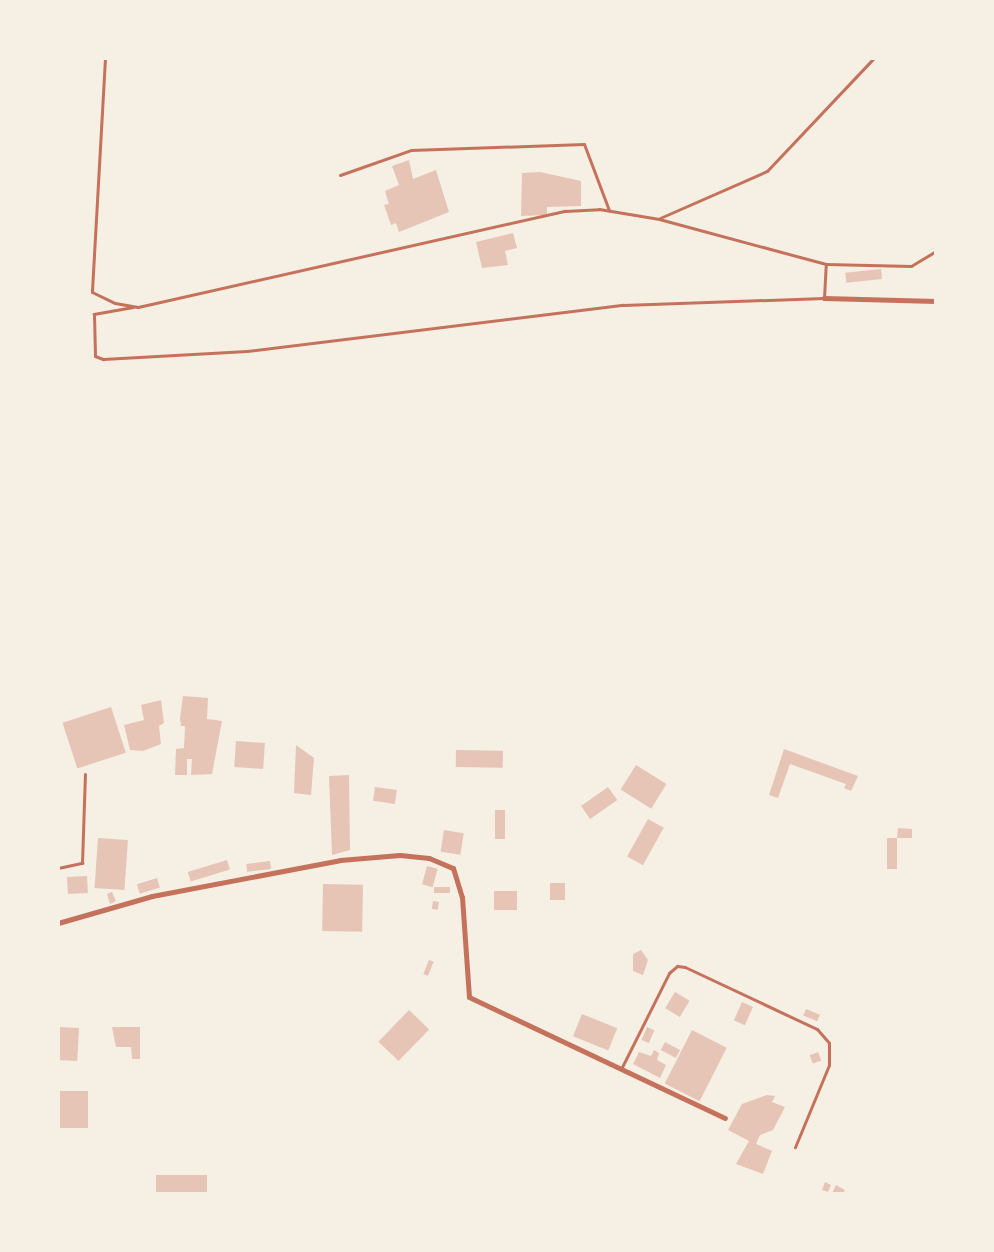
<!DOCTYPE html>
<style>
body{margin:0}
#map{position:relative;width:994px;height:1252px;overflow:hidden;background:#f6efe4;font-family:"Source Serif 4",serif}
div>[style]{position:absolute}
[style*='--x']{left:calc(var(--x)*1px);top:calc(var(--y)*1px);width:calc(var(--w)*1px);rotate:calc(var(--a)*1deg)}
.building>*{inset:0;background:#e6c5b7;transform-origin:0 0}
.service>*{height:3px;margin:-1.5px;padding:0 1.5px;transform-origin:1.5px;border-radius:1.5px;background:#c5725c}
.minor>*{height:5px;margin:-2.5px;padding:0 2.5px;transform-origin:2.5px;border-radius:2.5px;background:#c5725c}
span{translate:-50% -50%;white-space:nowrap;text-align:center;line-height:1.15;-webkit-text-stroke:6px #f6efe4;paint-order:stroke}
.frame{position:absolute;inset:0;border:60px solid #f6efe4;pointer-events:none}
</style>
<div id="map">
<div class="building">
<div style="clip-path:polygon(409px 160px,413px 179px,436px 170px,449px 212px,399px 232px,396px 223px,391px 225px,384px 205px,389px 204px,385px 191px,399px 185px,392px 166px)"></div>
<div style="clip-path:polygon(540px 172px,581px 181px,581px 206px,547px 207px,547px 215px,521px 216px,522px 173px)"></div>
<div style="clip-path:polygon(513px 233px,517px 248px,505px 251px,508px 265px,482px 268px,476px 242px)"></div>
<div style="left:881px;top:269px;width:10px;height:36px;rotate:84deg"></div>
<div style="clip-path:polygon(183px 696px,208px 698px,207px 719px,222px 721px,212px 774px,191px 775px,192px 759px,187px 759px,187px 775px,175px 775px,176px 749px,184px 748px,185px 726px,181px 726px,180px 718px)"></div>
<div style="clip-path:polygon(161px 700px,164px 723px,159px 726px,161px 744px,143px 751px,130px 750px,124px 725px,144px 720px,141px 705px)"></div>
<div style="left:111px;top:707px;width:48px;height:51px;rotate:72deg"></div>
<div style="left:236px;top:741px;width:29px;height:26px;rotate:4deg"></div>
<div style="clip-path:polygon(296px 745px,314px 758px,311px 795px,294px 793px)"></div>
<div style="clip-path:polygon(784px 749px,858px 776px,853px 787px,851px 791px,844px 788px,846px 784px,790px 764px,778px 798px,769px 795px)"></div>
<div style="left:456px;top:750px;width:47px;height:17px;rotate:1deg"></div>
<div style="left:636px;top:765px;width:36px;height:29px;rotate:32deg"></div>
<div style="clip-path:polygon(349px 775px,350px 850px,332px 855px,329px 776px)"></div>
<div style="left:375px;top:787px;width:22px;height:14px;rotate:8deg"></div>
<div style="left:608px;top:787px;width:16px;height:33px;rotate:55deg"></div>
<div style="left:495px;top:810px;width:10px;height:29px"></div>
<div style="left:648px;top:819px;width:18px;height:43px;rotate:29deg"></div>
<div style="clip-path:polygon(898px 828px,912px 829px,912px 838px,897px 838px)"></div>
<div style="left:444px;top:830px;width:20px;height:22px;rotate:9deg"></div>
<div style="left:98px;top:838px;width:30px;height:50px;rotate:4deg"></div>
<div style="left:887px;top:838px;width:10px;height:31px"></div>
<div style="left:227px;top:860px;width:10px;height:41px;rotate:73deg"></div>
<div style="left:270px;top:861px;width:8px;height:24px;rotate:83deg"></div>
<div style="left:427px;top:866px;width:11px;height:19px;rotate:15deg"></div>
<div style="left:87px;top:876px;width:17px;height:20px;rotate:87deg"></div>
<div style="left:157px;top:878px;width:10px;height:21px;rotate:73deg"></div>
<div style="left:550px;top:883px;width:15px;height:17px"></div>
<div style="left:323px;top:884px;width:40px;height:47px;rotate:1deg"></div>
<div style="left:450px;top:887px;width:6px;height:16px;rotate:90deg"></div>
<div style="left:494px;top:891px;width:23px;height:19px"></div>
<div style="clip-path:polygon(112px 892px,116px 901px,110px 904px,107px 894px)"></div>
<div style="left:433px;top:901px;width:6px;height:8px;rotate:9deg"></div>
<div style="clip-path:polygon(641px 950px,648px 960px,643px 975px,633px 971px,633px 954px)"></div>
<div style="left:429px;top:960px;width:5px;height:15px;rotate:22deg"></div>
<div style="left:675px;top:992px;width:17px;height:19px;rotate:31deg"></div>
<div style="left:742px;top:1002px;width:12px;height:20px;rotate:24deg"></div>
<div style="left:806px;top:1009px;width:15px;height:7px;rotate:23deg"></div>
<div style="left:409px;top:1010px;width:28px;height:44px;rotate:44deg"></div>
<div style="left:582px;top:1014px;width:38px;height:24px;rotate:22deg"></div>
<div style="left:58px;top:1027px;width:21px;height:33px;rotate:3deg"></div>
<div style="clip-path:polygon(112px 1027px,140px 1027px,140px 1059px,132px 1059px,131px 1047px,116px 1047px)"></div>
<div style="left:647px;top:1027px;width:8px;height:14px;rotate:23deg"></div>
<div style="left:692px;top:1030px;width:39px;height:60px;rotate:27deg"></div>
<div style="left:665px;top:1042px;width:17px;height:9px;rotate:28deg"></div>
<div style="clip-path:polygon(654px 1050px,659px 1053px,657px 1060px,666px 1065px,660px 1078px,633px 1064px,639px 1052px,651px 1056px)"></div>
<div style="left:818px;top:1052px;width:9px;height:9px;rotate:69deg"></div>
<div style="left:60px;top:1091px;width:28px;height:37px"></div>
<div style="clip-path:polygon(767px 1095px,775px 1096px,772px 1102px,785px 1107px,773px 1130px,760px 1135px,756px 1144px,772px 1151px,763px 1174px,736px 1164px,749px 1141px,728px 1130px,742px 1104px)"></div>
<div style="left:156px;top:1175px;width:51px;height:19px"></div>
<div style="clip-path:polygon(825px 1182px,831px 1185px,828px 1192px,822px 1190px)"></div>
<div style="clip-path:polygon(836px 1185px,845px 1190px,843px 1194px,832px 1193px)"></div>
</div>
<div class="service">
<div style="--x:105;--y:58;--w:234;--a:93.2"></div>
<div style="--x:92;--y:292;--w:25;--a:26"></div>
<div style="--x:115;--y:303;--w:23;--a:10"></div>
<div style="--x:138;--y:307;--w:438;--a:-12.7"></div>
<div style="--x:565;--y:211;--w:34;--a:-3"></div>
<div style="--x:599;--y:209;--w:61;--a:9.5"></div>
<div style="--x:659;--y:219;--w:173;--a:15.1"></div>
<div style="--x:826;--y:264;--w:85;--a:1.3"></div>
<div style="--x:911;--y:266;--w:29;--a:-31"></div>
<div style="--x:340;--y:175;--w:75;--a:-19.4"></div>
<div style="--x:411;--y:150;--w:173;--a:-2"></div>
<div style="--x:584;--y:144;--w:71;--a:69.3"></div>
<div style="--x:660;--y:218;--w:117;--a:-23.7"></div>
<div style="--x:767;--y:171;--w:156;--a:-46.6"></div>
<div style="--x:133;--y:307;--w:40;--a:170"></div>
<div style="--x:94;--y:314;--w:42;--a:88.6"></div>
<div style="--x:95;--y:356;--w:9;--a:21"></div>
<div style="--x:103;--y:359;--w:144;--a:-3.2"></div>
<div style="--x:247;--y:351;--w:379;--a:-7"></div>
<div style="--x:623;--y:305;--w:201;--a:-2"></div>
<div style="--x:824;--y:298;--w:34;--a:-87"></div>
<div style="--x:58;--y:868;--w:25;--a:-12"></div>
<div style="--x:82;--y:863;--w:89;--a:-88.1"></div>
<div style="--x:622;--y:1067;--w:105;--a:-63.4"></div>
<div style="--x:669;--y:973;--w:11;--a:-41"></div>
<div style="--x:677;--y:966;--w:8;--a:7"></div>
<div style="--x:685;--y:967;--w:146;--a:25.2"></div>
<div style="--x:817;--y:1029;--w:18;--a:49"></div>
<div style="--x:829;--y:1043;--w:22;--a:90"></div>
<div style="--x:829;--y:1065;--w:89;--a:112.5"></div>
</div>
<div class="minor">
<div style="--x:824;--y:298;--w:112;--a:1.5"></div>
<div style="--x:58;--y:923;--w:98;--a:-16"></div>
<div style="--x:152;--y:896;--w:191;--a:-10.8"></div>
<div style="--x:340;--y:860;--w:60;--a:-4.8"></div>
<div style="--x:400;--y:855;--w:29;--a:6"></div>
<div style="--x:429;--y:858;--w:26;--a:23"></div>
<div style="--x:453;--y:868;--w:30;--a:73"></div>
<div style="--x:462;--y:897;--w:100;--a:86"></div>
<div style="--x:469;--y:997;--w:283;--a:25.3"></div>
</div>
<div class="frame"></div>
</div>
